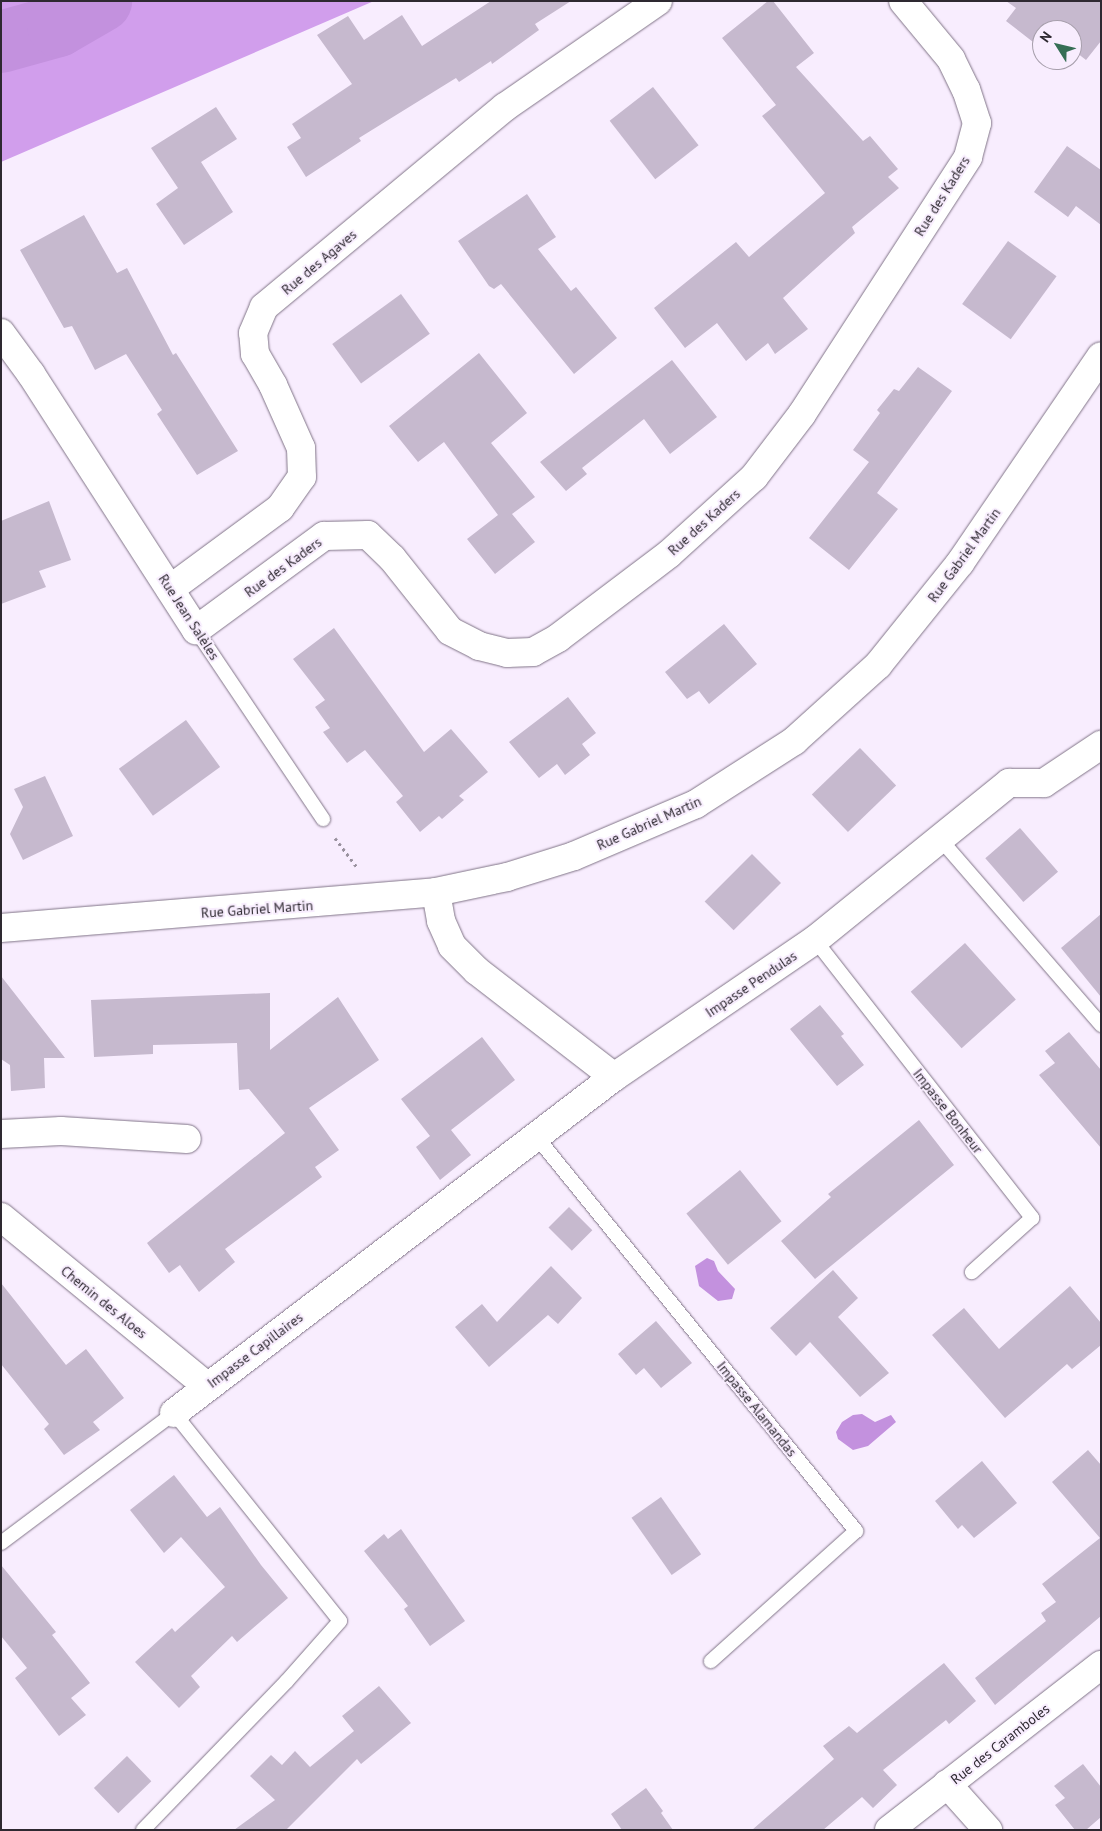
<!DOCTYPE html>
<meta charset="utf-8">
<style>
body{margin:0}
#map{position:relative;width:1102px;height:1831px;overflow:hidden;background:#f8edfe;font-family:"PT Sans",sans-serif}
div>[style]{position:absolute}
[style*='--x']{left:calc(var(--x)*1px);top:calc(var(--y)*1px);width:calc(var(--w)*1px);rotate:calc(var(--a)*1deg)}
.forest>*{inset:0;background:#d19eec}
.water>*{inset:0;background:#c391de}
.river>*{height:62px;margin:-31px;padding:0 31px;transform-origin:31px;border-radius:31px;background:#c391de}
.building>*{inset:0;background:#c6b9ce;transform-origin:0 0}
.path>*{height:3px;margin-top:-1.5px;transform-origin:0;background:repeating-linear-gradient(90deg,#99919e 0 2.5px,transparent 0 6.5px)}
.roads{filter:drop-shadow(0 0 1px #807487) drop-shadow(0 0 1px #807487)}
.service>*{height:14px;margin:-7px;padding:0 7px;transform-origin:7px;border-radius:7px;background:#fff}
.minor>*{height:28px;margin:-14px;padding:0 14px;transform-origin:14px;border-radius:14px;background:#fff}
.primary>*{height:28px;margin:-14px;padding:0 14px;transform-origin:14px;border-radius:14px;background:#fff}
span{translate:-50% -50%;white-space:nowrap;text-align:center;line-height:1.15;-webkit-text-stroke:4px #f8edfe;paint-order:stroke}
.street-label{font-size:14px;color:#2e2931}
.frame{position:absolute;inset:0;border:2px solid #2e2931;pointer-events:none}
.north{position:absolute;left:1032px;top:20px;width:50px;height:50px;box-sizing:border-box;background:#f8edfe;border:1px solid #a79fac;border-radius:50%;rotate:306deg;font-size:14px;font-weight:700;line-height:20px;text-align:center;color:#2e2931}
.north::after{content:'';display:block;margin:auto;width:18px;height:22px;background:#366e55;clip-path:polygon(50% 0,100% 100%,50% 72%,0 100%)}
</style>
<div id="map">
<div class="forest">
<div style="clip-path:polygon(1px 1px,374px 1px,1px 162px)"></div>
</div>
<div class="water">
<div style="clip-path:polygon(707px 1258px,714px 1261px,718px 1271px,735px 1289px,732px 1299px,718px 1301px,699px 1286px,695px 1266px)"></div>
<div style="clip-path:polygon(862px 1414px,875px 1422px,891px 1415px,896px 1422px,868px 1446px,853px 1450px,838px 1439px,836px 1432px,842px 1422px,853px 1415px)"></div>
</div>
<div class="river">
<div style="--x:1;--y:42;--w:59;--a:-15.7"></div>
<div style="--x:58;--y:26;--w:50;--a:-30.2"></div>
</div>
<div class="building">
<div style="clip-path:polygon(491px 1px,571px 1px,535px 24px,539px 30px,492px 64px,491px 61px,459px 82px,456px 78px,359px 138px,361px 141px,306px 177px,287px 147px,301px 138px,292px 124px,352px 84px,317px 35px,348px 16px,364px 40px,402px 15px,422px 46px)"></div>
<div style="clip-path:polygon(768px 1px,773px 1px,814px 53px,796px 67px,863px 141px,870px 136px,898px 169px,888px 177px,899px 188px,852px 227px,855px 233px,783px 298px,808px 329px,775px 354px,768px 343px,746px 361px,717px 323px,685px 348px,654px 308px,736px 242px,749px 257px,825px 193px,762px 116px,776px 105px,722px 38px)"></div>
<div style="clip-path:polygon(1006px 1px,1101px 1px,1101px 41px,1086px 60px,1072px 49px,1072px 30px,1042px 28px,1042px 49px,1006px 21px,1016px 8px)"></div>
<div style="left:653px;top:87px;width:74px;height:55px;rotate:52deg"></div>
<div style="clip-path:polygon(216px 107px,237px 139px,201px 162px,233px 212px,184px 245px,156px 204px,178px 188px,151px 148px)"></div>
<div style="clip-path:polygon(1067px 146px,1101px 170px,1101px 225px,1076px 206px,1068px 217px,1034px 192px)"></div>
<div style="clip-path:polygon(527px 194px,556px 237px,538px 249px,571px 291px,576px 287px,617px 338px,574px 374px,501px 284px,494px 289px,489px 286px,458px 241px)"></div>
<div style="clip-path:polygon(84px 215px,117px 273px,127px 268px,173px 355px,176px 353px,238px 451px,197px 475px,157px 414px,162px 410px,126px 354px,95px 370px,72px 326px,64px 328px,20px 250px)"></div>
<div style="left:1008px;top:241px;width:60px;height:78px;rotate:36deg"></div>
<div style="left:401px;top:294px;width:49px;height:85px;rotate:54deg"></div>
<div style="clip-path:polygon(479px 353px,527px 413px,491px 443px,535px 497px,512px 514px,535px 542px,495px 574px,467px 539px,498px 515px,444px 442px,418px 462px,389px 426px)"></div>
<div style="clip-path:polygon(672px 360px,717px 417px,670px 454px,644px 419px,582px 468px,587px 474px,566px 491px,540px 462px)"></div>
<div style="clip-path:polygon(918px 367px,952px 391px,877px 493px,898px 509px,849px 570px,809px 538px,869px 462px,853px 450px,880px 413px,877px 410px,894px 389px,899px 391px)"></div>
<div style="clip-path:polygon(49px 501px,71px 560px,39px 571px,46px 587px,1px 604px,1px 521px)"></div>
<div style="clip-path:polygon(724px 624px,757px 664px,709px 704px,699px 691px,687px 699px,665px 672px)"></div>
<div style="clip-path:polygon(334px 628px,424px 752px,451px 729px,488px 772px,459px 796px,464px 800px,442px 819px,439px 816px,420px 832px,396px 802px,403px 796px,365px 750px,347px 763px,323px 732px,330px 728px,315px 707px,325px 700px,293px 659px)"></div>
<div style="clip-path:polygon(568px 697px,596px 733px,582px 744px,590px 755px,565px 775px,557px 764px,539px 778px,509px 742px)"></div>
<div style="left:186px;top:720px;width:58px;height:83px;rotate:54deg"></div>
<div style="left:860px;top:748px;width:52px;height:67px;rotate:46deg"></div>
<div style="clip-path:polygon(45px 776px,73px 836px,23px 860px,10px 834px,23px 807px,14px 789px)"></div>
<div style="left:1020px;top:828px;width:58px;height:46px;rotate:49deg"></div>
<div style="left:752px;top:854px;width:41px;height:67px;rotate:45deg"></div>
<div style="clip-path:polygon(1101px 914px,1101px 997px,1061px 948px)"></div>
<div style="left:965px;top:943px;width:76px;height:73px;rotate:48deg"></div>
<div style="clip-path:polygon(1px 976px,65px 1058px,44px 1058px,45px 1088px,11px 1091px,10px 1065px,1px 1059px)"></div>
<div style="clip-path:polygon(270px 993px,270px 1050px,338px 997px,379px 1060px,309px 1108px,339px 1150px,315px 1167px,322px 1177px,225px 1249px,235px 1262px,199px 1292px,180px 1265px,169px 1273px,147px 1243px,285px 1133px,249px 1089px,239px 1090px,237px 1043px,153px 1045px,153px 1054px,94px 1057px,91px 1000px)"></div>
<div style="clip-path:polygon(820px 1005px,844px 1034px,841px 1036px,864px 1065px,837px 1086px,790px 1029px)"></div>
<div style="clip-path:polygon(1069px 1032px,1101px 1070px,1101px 1148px,1039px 1075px,1055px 1063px,1045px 1051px)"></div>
<div style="clip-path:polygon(482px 1037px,515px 1080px,451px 1130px,471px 1155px,440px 1180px,416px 1147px,430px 1136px,401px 1099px)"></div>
<div style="clip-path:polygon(919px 1120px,954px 1165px,815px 1279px,781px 1241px,831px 1197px,828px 1194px)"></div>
<div style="left:740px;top:1170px;width:66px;height:69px;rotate:51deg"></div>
<div style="left:569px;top:1207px;width:33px;height:29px;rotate:45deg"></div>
<div style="clip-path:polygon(551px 1266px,582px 1298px,558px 1324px,548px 1315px,489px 1367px,455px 1327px,482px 1304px,497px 1322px)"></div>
<div style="clip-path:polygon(833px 1270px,858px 1298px,838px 1317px,889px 1373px,860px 1397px,810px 1342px,796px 1356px,770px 1328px)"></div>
<div style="clip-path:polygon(1px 1283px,66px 1365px,86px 1349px,124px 1398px,93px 1422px,100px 1430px,64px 1455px,44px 1429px,49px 1424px,1px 1364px)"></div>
<div style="clip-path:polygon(1070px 1286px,1101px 1323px,1101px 1345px,1072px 1369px,1067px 1364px,1005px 1418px,932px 1335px,964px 1308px,999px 1349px)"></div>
<div style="clip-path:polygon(656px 1321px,692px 1363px,661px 1388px,644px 1368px,636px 1375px,618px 1354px)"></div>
<div style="clip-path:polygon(1088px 1450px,1101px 1465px,1101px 1616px,995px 1705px,975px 1678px,1046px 1621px,1041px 1613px,1056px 1602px,1042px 1584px,1100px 1538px,1052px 1482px)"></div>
<div style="clip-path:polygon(982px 1461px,1017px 1503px,974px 1538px,962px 1525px,958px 1529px,935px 1501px)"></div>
<div style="clip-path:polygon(174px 1475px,207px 1517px,220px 1507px,261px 1565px,288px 1598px,237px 1642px,232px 1636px,191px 1676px,200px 1687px,179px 1708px,135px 1662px,172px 1628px,175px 1632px,225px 1587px,181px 1537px,164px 1553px,130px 1510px)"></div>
<div style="left:661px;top:1497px;width:70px;height:36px;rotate:55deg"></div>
<div style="clip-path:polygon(401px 1529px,465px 1621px,430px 1646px,404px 1609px,408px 1606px,364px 1551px,384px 1534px,388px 1539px)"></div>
<div style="clip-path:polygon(1px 1565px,56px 1632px,52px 1635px,90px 1683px,71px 1698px,86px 1715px,59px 1736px,15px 1678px,27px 1668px,1px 1636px)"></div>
<div style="clip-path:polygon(944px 1663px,976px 1701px,949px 1724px,946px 1720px,883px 1770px,897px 1785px,873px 1808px,862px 1797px,823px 1830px,752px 1830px,834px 1759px,823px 1746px,849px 1726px,857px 1733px)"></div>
<div style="clip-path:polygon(379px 1686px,411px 1723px,361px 1764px,357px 1759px,286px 1830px,234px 1830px,275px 1800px,250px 1776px,271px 1755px,282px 1765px,295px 1751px,310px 1767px,354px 1731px,342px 1716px)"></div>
<div style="left:127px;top:1756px;width:35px;height:46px;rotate:46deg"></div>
<div style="clip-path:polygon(1083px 1764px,1101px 1787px,1101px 1817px,1086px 1830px,1075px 1830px,1055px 1805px,1065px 1798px,1054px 1786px)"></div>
<div style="clip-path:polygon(646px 1788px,663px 1811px,661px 1813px,673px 1830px,622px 1830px,611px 1814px)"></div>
</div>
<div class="path">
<div style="--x:335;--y:838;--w:36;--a:53"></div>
</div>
<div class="roads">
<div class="service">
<div style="--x:196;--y:630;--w:228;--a:56.1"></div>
<div style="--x:941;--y:840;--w:245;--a:49.1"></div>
<div style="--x:815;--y:940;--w:353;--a:52"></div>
<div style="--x:1032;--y:1218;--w:81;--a:138"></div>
<div style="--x:535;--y:1135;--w:510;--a:50.97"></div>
<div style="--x:856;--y:1531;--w:195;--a:138.1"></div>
<div style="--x:1;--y:1543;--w:216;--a:-36.9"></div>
<div style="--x:174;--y:1413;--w:266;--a:51.4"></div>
<div style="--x:340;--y:1621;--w:81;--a:131.5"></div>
<div style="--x:286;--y:1682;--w:206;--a:134"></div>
</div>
<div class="minor">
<div style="--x:1;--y:333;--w:51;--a:53.8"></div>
<div style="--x:31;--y:374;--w:305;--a:57.2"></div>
<div style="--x:196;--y:630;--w:159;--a:-36.3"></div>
<div style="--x:324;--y:536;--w:44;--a:-1.3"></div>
<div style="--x:368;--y:535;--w:33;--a:44"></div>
<div style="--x:392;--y:558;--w:93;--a:51.5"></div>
<div style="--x:450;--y:631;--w:33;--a:27"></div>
<div style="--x:479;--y:646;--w:29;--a:14"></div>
<div style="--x:507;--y:653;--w:26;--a:-2"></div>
<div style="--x:533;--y:652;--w:29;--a:-29"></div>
<div style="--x:558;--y:638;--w:139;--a:-37.1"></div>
<div style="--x:669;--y:554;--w:115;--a:-42.2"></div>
<div style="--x:754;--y:477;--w:79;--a:-52.7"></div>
<div style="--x:802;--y:414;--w:306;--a:-57.1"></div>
<div style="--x:968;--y:157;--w:35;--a:-75"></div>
<div style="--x:977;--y:123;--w:35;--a:-108"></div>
<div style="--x:966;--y:90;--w:34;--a:-116"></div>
<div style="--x:951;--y:59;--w:75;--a:-129.6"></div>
<div style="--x:170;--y:589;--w:137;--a:-36.4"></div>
<div style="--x:280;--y:508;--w:38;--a:-55"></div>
<div style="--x:302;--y:477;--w:29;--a:-92"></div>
<div style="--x:301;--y:448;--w:69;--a:-114"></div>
<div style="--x:273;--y:385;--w:36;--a:-120"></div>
<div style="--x:255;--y:354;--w:21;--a:-95"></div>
<div style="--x:253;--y:333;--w:28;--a:-67"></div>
<div style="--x:264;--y:307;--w:313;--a:-39.7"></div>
<div style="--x:505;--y:107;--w:186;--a:-34.7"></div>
<div style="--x:436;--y:892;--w:29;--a:80"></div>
<div style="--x:441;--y:921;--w:27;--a:66"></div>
<div style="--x:452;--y:946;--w:35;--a:45"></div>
<div style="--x:477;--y:971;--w:173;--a:37.7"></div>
<div style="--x:1;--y:1134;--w:60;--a:-2.9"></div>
<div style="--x:61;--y:1131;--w:126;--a:3.6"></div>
<div style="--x:1;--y:1217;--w:266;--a:39.4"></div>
<div style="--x:174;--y:1413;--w:554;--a:-37.37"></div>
<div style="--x:614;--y:1077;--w:243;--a:-34.3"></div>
<div style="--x:815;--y:940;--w:250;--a:-39"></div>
<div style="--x:1009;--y:783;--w:35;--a:0"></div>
<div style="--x:1044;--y:783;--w:69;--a:-33.7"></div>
<div style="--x:947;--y:1784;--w:62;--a:48.3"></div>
<div style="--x:889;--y:1830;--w:269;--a:-37.9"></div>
</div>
<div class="primary">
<div style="--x:1;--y:928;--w:436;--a:-4.7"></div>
<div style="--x:436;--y:892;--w:73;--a:-11.9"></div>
<div style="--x:507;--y:877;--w:70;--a:-17.4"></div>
<div style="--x:574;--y:856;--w:133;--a:-23.1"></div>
<div style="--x:696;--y:804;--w:117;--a:-32.7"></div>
<div style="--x:794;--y:741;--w:113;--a:-42.1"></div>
<div style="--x:878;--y:665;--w:131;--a:-51.2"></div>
<div style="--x:960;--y:563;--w:250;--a:-55.7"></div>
</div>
</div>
<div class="street-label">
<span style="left:942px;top:196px;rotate:-58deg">Rue des Kaders</span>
<span style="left:319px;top:262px;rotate:-40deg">Rue des Agaves</span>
<span style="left:704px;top:522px;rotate:-42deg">Rue des Kaders</span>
<span style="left:964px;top:555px;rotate:-54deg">Rue Gabriel Martin</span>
<span style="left:283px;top:567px;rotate:-36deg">Rue des Kaders</span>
<span style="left:189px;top:617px;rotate:57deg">Rue Jean Salèles</span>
<span style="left:649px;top:823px;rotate:-24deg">Rue Gabriel Martin</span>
<span style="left:257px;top:909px;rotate:-4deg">Rue Gabriel Martin</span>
<span style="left:751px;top:984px;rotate:-34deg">Impasse Pendulas</span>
<span style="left:948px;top:1111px;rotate:52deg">Impasse Bonheur</span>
<span style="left:104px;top:1302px;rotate:39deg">Chemin des Aloes</span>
<span style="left:255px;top:1350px;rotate:-37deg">Impasse Capillaires</span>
<span style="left:757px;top:1409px;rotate:51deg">Impasse Alamandas</span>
<span style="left:1000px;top:1744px;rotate:-38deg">Rue des Caramboles</span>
</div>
<div class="frame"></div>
<div class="north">N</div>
</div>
